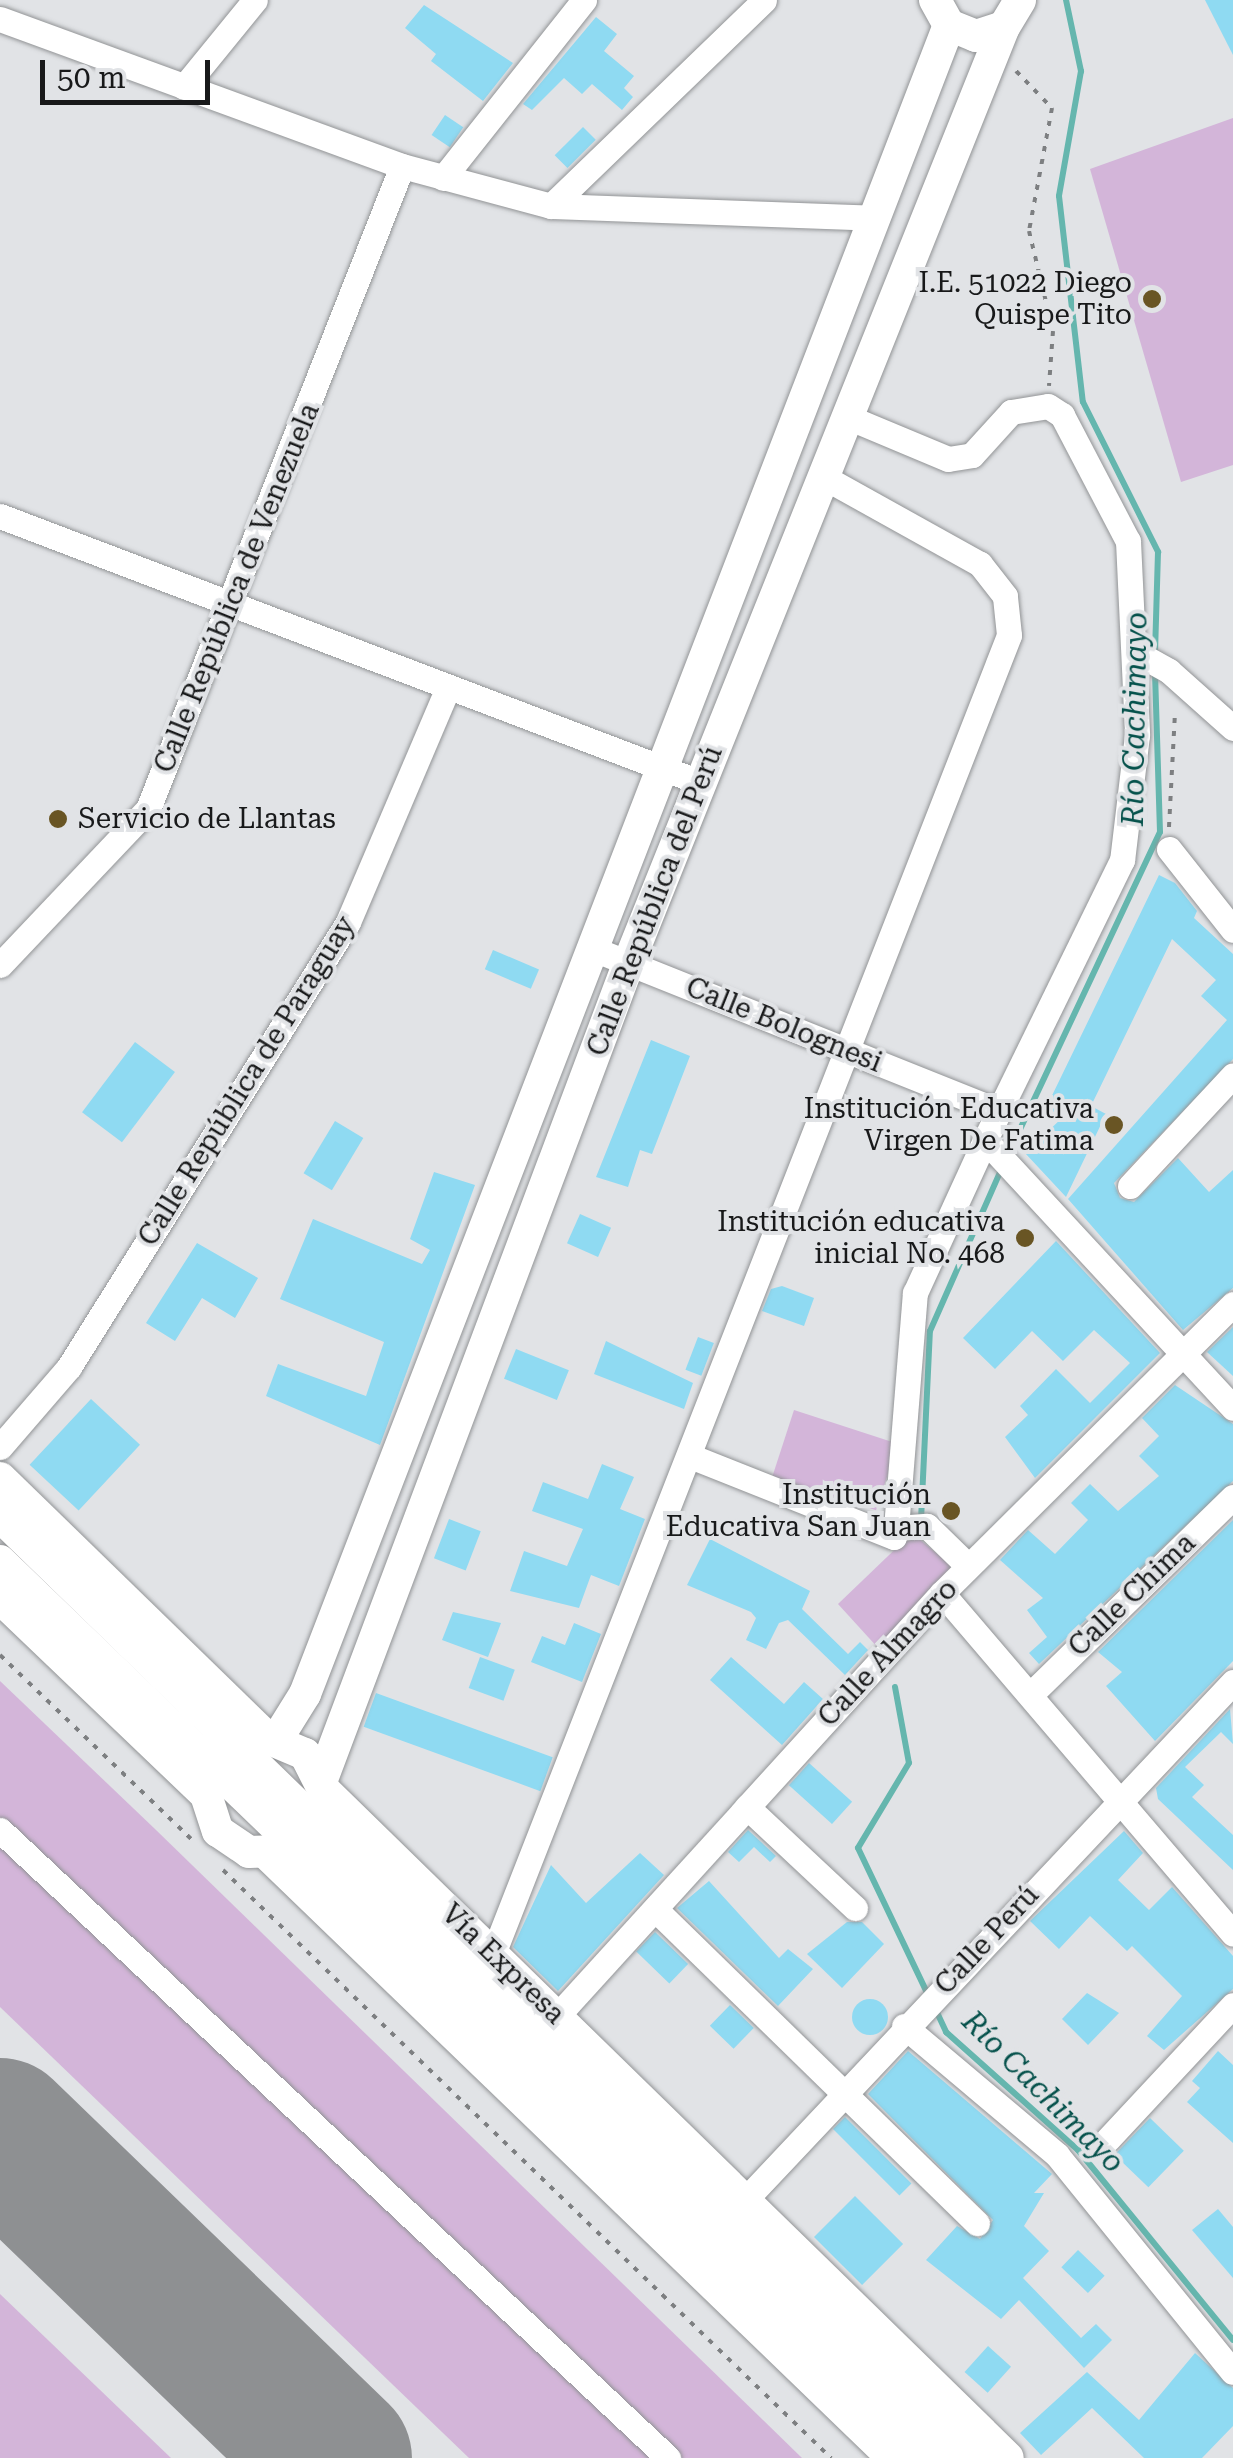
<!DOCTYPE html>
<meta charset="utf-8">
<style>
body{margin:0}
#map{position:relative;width:1233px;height:2458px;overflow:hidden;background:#e1e3e6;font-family:"Roboto Serif",serif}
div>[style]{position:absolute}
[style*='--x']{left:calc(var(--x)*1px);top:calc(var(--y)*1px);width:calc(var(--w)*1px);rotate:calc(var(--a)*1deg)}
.green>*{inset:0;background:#d3b5d9;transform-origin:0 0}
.stream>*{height:6px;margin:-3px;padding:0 3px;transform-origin:3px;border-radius:3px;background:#65b6ae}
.runway>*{height:152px;margin:-76px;padding:0 76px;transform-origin:76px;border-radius:76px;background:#8e9092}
.building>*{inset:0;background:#8fdaf2;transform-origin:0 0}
.round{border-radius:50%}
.path>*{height:4px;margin-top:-2px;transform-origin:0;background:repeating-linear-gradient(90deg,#7d7f81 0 5px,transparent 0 13px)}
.roads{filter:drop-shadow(0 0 2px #929496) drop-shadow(0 0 2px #929496)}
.minor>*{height:25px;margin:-12.5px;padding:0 12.5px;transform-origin:12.5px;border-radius:12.5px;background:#fff}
.major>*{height:32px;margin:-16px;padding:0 16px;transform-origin:16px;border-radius:16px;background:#fff}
.dots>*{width:28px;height:28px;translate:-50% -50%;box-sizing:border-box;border:5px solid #e1e3e6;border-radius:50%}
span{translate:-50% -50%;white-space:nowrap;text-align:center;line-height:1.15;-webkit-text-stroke:8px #e1e3e6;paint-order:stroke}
.poi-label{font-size:28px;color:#18191a}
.right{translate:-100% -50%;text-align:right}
.left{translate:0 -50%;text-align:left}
.street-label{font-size:28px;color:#18191a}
.water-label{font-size:30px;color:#05514b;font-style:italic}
.scale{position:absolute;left:40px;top:60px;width:170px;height:45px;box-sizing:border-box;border:5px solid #18191a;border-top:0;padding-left:12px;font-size:30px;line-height:35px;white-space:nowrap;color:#18191a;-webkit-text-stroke:8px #e1e3e6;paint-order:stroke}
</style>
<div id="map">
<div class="green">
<div style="clip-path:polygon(1233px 118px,1233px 465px,1181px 482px,1090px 169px)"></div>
<div style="left:794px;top:1410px;width:109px;height:70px;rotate:18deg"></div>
<div style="clip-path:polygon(912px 1533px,954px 1568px,879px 1649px,838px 1604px)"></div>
<div style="clip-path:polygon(0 1681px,155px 1829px,802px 2458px,469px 2458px,0 2007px)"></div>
<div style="clip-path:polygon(0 2294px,171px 2458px,0 2458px)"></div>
</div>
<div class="stream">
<div style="--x:1066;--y:0;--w:73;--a:78.1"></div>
<div style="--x:1081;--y:71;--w:127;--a:100"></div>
<div style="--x:1059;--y:196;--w:207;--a:83.4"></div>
<div style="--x:1083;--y:402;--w:168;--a:63.4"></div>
<div style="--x:1158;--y:552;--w:104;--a:91.7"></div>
<div style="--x:1007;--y:1157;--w:359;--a:-64.8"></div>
<div style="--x:1160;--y:832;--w:159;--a:-91.8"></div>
<div style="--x:921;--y:1520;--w:189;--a:-87.3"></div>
<div style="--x:930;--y:1331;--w:178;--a:-66.2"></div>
<div style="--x:895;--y:1687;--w:77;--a:79.6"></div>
<div style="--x:909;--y:1763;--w:99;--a:121"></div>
<div style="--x:858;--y:1848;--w:163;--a:64.5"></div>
<div style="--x:934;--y:2006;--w:29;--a:65"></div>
<div style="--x:946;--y:2032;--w:177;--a:41.8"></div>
<div style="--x:1078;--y:2150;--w:245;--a:50.8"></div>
</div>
<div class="runway">
<div style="--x:0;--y:2134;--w:467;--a:44"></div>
</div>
<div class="building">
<div style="clip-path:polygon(1205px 0,1233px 0,1233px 55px)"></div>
<div style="clip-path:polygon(424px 5px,513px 63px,483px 101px,431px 61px,436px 54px,405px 28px)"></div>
<div style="clip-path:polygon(596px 17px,617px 34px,604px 51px,634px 76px,624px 88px,633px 97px,622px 110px,592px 84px,582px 94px,564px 78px,532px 110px,523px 104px)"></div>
<div style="left:445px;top:115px;width:22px;height:24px;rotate:34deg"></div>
<div style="left:583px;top:127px;width:18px;height:40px;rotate:45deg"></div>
<div style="clip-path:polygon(1159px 875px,1175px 883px,1197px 911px,1194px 918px,1233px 954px,1233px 1059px,1114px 1183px,1120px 1198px,1134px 1202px,1178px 1158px,1209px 1192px,1233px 1170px,1233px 1288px,1183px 1330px,1068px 1199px,1227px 1020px,1201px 996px,1216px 980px,1172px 939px,1091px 1106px,1106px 1114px,1066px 1197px,1025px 1153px,1062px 1118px,1045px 1110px)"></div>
<div style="left:493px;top:950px;width:50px;height:21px;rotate:23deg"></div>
<div style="clip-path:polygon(651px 1040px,690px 1056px,652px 1154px,640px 1150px,628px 1187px,596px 1177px)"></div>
<div style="left:135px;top:1042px;width:50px;height:88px;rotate:37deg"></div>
<div style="left:335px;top:1121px;width:33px;height:61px;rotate:31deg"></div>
<div style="clip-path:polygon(434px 1172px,475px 1185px,380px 1445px,266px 1396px,278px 1364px,366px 1396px,384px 1342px,280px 1299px,313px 1219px,422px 1264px,430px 1250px,410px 1239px)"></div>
<div style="left:580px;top:1214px;width:34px;height:32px;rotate:24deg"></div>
<div style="clip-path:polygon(1056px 1241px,1160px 1353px,1035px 1478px,1005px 1437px,1028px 1415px,1020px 1406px,1056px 1369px,1090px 1403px,1130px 1363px,1094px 1330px,1063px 1361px,1032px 1331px,995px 1369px,963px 1338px)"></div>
<div style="clip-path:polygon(197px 1243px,258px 1278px,235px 1318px,202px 1298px,175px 1341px,146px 1323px)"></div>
<div style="clip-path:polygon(782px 1286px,814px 1298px,804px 1326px,762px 1311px,771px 1289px)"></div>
<div style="clip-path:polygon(1233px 1327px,1233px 1376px,1207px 1352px)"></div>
<div style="left:698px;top:1337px;width:17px;height:35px;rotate:21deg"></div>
<div style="clip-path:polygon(606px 1341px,693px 1383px,684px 1409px,594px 1374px)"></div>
<div style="left:516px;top:1349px;width:57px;height:32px;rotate:22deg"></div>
<div style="clip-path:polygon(1175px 1385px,1233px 1424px,1233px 1481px,1039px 1664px,1029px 1653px,1047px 1637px,1027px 1610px,1043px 1598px,1000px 1560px,1028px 1530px,1055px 1554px,1088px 1520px,1071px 1503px,1090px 1484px,1118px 1511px,1159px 1476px,1139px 1456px,1159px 1436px,1142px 1418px)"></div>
<div style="left:91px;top:1399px;width:67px;height:90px;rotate:43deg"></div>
<div style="clip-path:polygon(602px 1464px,634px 1477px,620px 1509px,645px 1519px,619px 1586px,591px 1575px,579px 1608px,510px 1591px,524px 1551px,567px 1566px,583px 1529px,532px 1511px,543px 1482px,588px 1499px)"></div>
<div style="left:449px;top:1519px;width:34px;height:42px;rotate:21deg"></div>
<div style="clip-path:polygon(1233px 1520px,1233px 1661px,1155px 1741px,1106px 1686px,1122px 1672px,1098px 1652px)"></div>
<div style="clip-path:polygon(710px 1539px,810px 1591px,802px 1609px,848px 1654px,860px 1642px,868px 1650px,845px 1675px,788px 1620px,779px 1623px,766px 1649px,746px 1640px,756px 1618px,751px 1612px,687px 1585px)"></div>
<div style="clip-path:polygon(453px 1612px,501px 1623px,488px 1657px,442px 1640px)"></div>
<div style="clip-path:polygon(574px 1623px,601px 1634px,582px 1682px,531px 1662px,542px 1636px,565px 1645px)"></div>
<div style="left:480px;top:1657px;width:37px;height:33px;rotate:20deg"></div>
<div style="clip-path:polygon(731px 1657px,784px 1704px,804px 1682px,823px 1699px,782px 1745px,710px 1680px)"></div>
<div style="left:376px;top:1693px;width:188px;height:36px;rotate:20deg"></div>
<div style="clip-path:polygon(1230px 1709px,1233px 1744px,1221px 1732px,1185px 1767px,1204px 1785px,1192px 1797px,1233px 1835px,1233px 1870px,1158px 1799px,1156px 1788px)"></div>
<div style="left:809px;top:1763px;width:58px;height:30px;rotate:42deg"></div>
<div style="clip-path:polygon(748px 1830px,776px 1856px,770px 1862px,754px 1847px,739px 1862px,728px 1852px)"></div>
<div style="clip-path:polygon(1124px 1831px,1143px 1853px,1118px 1880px,1149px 1910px,1172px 1887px,1233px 1956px,1233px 1989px,1164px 2050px,1147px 2036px,1182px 1996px,1132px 1946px,1127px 1951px,1090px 1916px,1059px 1949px,1030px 1921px)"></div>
<div style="clip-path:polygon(640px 1853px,664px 1875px,558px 1991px,513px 1947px,551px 1865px,586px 1903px)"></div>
<div style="clip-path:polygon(709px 1881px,779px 1958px,788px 1949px,813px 1969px,778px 2006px,677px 1908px)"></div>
<div style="clip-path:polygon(847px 1922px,862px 1922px,884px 1944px,842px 1988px,807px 1954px)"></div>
<div style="left:655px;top:1932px;width:46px;height:27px;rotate:44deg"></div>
<div style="clip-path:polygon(1087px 1993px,1119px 2013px,1088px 2045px,1062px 2019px)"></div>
<div class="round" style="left:852px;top:1999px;width:36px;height:36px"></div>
<div style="left:730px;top:2005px;width:33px;height:29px;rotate:44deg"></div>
<div style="clip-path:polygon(908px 2051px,1052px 2174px,1034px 2193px,1044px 2193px,1024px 2226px,1049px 2251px,1023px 2278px,1081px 2338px,1096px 2324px,1112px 2340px,1084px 2368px,1019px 2300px,1001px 2319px,926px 2260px,957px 2226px,980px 2239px,993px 2220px,868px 2094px)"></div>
<div style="clip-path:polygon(1218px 2051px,1233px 2065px,1233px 2143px,1187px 2102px,1200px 2088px,1192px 2081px)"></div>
<div style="left:845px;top:2117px;width:94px;height:17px;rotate:45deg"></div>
<div style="left:1150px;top:2118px;width:47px;height:51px;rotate:44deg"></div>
<div style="left:855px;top:2196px;width:68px;height:58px;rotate:45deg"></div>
<div style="clip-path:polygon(1218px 2209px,1233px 2227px,1233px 2278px,1192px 2230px)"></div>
<div style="left:1078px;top:2250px;width:37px;height:24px;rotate:44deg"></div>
<div style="left:988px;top:2346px;width:31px;height:35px;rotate:42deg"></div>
<div style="clip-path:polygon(1195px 2353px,1233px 2388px,1233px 2426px,1202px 2458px,1144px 2458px,1092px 2408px,1041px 2455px,1020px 2433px,1087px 2372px,1139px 2420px)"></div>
</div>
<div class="path">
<div style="--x:1016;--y:71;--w:52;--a:45.8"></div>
<div style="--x:1052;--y:108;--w:125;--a:100.6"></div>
<div style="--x:1029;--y:231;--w:103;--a:76.5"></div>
<div style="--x:1053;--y:331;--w:55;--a:94.2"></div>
<div style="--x:1169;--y:827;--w:116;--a:-87"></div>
<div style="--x:0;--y:1655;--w:265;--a:43.9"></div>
<div style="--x:223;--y:1870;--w:846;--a:44.04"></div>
</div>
<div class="roads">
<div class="minor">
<div style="--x:0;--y:19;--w:428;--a:20.1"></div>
<div style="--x:402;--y:166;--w:154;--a:15"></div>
<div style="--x:551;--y:206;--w:324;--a:2.1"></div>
<div style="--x:184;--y:87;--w:112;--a:-50.8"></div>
<div style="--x:443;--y:178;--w:227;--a:-51.6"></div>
<div style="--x:551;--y:206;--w:296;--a:-44"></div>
<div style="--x:850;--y:418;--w:106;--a:22.7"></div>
<div style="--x:948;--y:459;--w:24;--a:-9"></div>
<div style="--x:972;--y:455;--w:58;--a:-47.8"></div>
<div style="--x:1011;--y:412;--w:37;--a:-9"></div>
<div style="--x:1048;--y:406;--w:17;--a:33"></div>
<div style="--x:1062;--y:415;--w:142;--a:62.4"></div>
<div style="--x:1128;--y:541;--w:194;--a:87.3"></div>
<div style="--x:1137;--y:735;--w:126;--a:96.8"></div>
<div style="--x:1122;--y:860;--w:312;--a:116.1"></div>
<div style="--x:985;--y:1140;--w:365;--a:47.2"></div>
<div style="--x:0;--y:516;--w:748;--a:20.83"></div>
<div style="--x:1135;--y:652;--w:39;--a:29"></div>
<div style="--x:1169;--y:671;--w:86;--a:41.7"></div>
<div style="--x:1169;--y:849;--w:103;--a:51.7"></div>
<div style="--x:591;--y:948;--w:438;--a:21.8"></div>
<div style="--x:0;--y:965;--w:215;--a:-46.5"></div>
<div style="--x:148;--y:809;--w:691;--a:-68.44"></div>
<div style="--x:1130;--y:1186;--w:151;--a:-47.1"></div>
<div style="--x:0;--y:1447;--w:106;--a:-49.2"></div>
<div style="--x:69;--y:1367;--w:525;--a:-57.91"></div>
<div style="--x:348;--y:922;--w:255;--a:-66.9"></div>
<div style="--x:690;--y:1456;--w:219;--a:21.7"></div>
<div style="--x:894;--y:1537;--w:9;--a:-77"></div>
<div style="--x:896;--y:1528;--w:31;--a:-4"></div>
<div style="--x:927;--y:1526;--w:57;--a:44.3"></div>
<div style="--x:896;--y:1528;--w:236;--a:-85.4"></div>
<div style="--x:915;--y:1293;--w:168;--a:-65.4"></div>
<div style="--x:942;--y:1593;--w:448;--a:49.5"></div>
<div style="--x:1031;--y:1694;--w:282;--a:-44.3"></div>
<div style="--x:747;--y:1807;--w:148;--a:43.1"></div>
<div style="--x:0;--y:1830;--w:917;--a:43.23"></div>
<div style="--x:655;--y:1909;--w:450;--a:44.3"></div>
<div style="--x:493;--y:1954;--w:1416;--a:-68.63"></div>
<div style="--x:1009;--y:635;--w:39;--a:-96"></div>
<div style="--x:1005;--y:596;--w:41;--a:-128"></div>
<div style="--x:980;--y:564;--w:175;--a:-150.9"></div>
<div style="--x:557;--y:2016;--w:572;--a:-47.69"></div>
<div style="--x:942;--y:1593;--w:410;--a:-44.8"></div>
<div style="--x:904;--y:2026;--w:200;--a:40.1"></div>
<div style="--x:1057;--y:2155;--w:279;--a:51"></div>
<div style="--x:1108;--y:2139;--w:183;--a:-47"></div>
<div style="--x:744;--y:2201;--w:713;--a:-46.7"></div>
</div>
<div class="major">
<div style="--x:935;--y:0;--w:29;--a:61"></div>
<div style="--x:949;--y:25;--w:29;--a:22"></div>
<div style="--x:976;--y:36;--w:29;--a:-18"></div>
<div style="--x:1004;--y:27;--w:31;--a:-59"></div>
<div style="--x:0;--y:1478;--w:373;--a:44.2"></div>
<div style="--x:267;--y:1738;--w:41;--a:22.8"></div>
<div style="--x:305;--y:1754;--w:39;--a:63"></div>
<div style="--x:323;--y:1789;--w:957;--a:44.32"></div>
<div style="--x:0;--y:1516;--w:1352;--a:44.16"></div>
<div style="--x:0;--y:1561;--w:1293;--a:43.93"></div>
<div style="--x:0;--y:1598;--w:285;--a:43.7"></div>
<div style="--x:277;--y:1739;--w:53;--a:-58.1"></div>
<div style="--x:305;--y:1694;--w:1789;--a:-68.9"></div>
<div style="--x:210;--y:1777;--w:18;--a:103"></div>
<div style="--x:206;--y:1795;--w:38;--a:72"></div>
<div style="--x:218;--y:1831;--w:37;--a:34"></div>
<div style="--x:249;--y:1852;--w:36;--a:-2"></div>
<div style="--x:321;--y:1782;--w:876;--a:-69.41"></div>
<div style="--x:629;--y:962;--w:1007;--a:-68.15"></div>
<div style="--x:267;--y:1854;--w:870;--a:43.98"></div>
</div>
</div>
<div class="dots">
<div style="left:1152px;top:299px;background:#695524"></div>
<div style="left:58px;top:819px;background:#695524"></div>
<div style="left:1114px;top:1125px;background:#695524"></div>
<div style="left:1025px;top:1238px;background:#695524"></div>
<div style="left:951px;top:1511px;background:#695524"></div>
</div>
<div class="poi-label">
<span class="right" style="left:1132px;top:299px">I.E. 51022 Diego<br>Quispe Tito</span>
<span class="left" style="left:78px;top:819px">Servicio de Llantas</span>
<span class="right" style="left:1094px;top:1125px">Institución Educativa<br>Virgen De Fatima</span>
<span class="right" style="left:1005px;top:1238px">Institución educativa<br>inicial No. 468</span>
<span class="right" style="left:931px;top:1511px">Institución<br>Educativa San Juan</span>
</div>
<div class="street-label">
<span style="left:237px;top:588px;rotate:-68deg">Calle República de Venezuela</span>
<span style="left:655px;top:901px;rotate:-69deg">Calle República del Perú</span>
<span style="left:784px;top:1025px;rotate:22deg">Calle Bolognesi</span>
<span style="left:247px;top:1081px;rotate:-58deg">Calle República de Paraguay</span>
<span style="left:1132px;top:1595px;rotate:-44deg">Calle Chima</span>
<span style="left:888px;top:1653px;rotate:-47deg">Calle Almagro</span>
<span style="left:987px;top:1940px;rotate:-47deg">Calle Perú</span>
<span style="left:503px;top:1964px;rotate:44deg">Vía Expresa</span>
</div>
<div class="water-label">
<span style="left:1135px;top:719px;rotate:-89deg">Río Cachimayo</span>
<span style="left:1043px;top:2092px;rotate:45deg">Río Cachimayo</span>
</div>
<div class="scale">50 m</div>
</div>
